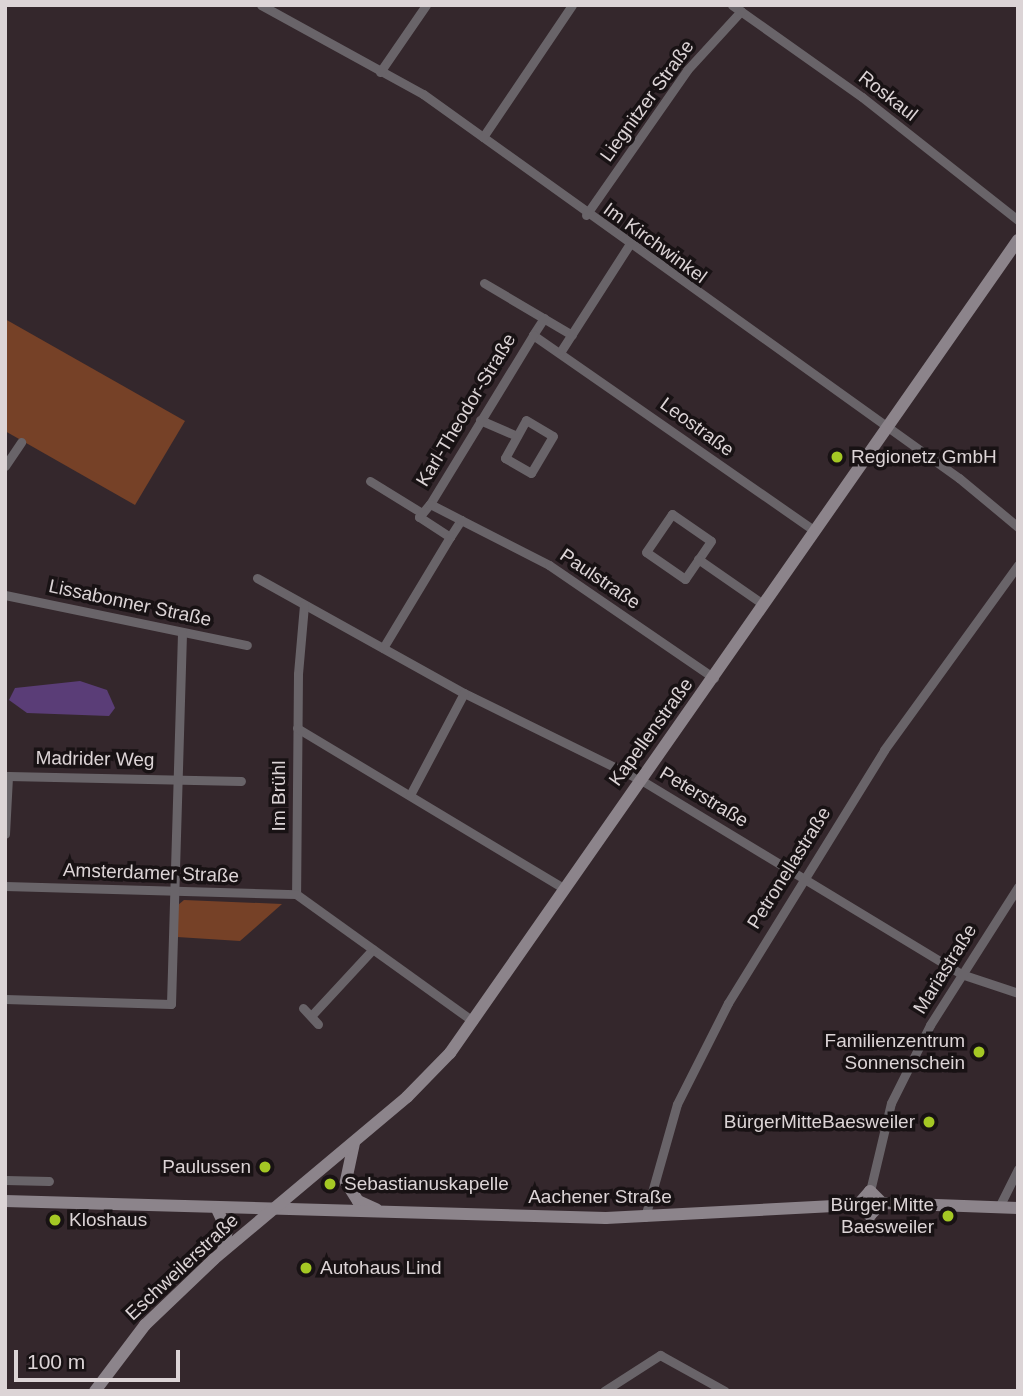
<!DOCTYPE html>
<meta charset="utf-8">
<style>
body{margin:0}
#map{position:relative;width:1023px;height:1396px;overflow:hidden;background:#34272c;font-family:Helvetica,sans-serif}
div>[style]{position:absolute}
[style*='--x']{left:calc(var(--x)*1px);top:calc(var(--y)*1px);width:calc(var(--w)*1px);rotate:calc(var(--a)*1deg)}
.green>*{inset:0;background:#764127}
.water>*{inset:0;background:#5a3d77}
.street>*{height:9px;margin:-4.5px;padding:0 4.5px;transform-origin:4.5px;border-radius:4.5px;background:#696469}
.secondary>*{height:12px;margin:-6px;padding:0 6px;transform-origin:6px;border-radius:6px;background:#8c848b}
.dots>*{width:19px;height:19px;translate:-50% -50%;box-sizing:border-box;border:4px solid #181214;border-radius:50%}
span{translate:-50% -50%;white-space:nowrap;text-align:center;line-height:1.15;-webkit-text-stroke:7px #181214;paint-order:stroke}
.street-label{font-size:19px;color:#dcd4d6}
.poi-label{font-size:19px;color:#dcd4d6}
.left{translate:0 -50%;text-align:left}
.right{translate:-100% -50%;text-align:right}
.frame{position:absolute;inset:0;border:7px solid #dcd4d6;pointer-events:none}
.scale{position:absolute;left:14px;top:1350px;width:166px;height:32px;box-sizing:border-box;border:4px solid #dcd4d6;border-top:0;padding-left:9px;font-size:21px;line-height:24px;white-space:nowrap;color:#dcd4d6;-webkit-text-stroke:5px #181214;paint-order:stroke}
</style>
<div id="map">
<div class="green">
<div style="clip-path:polygon(5px 319px,185px 421px,135px 505px,5px 431px)"></div>
<div style="clip-path:polygon(184px 900px,282px 904px,240px 941px,177px 937px,178px 905px)"></div>
</div>
<div class="water">
<div style="clip-path:polygon(80px 681px,107px 690px,115px 708px,109px 716px,27px 713px,9px 700px,15px 688px)"></div>
</div>
<div class="street">
<div style="--x:261;--y:5;--w:185;--a:28.8"></div>
<div style="--x:423;--y:94;--w:659;--a:35.62"></div>
<div style="--x:959;--y:478;--w:77;--a:39.7"></div>
<div style="--x:732;--y:5;--w:159;--a:35.3"></div>
<div style="--x:862;--y:97;--w:199;--a:38.3"></div>
<div style="--x:380;--y:72;--w:81;--a:-55.5"></div>
<div style="--x:483;--y:137;--w:159;--a:-56"></div>
<div style="--x:586;--y:215;--w:177;--a:-55.1"></div>
<div style="--x:687;--y:70;--w:80;--a:-47.5"></div>
<div style="--x:484;--y:283;--w:102;--a:30.6"></div>
<div style="--x:544;--y:318;--w:20;--a:123"></div>
<div style="--x:533;--y:335;--w:342;--a:34.8"></div>
<div style="--x:561;--y:351;--w:126;--a:-57.3"></div>
<div style="--x:480;--y:420;--w:40;--a:23.4"></div>
<div style="--x:526;--y:420;--w:31;--a:31"></div>
<div style="--x:553;--y:436;--w:43;--a:120.7"></div>
<div style="--x:531;--y:473;--w:30;--a:-150"></div>
<div style="--x:505;--y:458;--w:43;--a:-61.1"></div>
<div style="--x:5;--y:466;--w:29;--a:-56"></div>
<div style="--x:370;--y:481;--w:61;--a:31.6"></div>
<div style="--x:430;--y:504;--w:198;--a:-58.6"></div>
<div style="--x:672;--y:514;--w:47;--a:34.7"></div>
<div style="--x:711;--y:541;--w:46;--a:124.4"></div>
<div style="--x:685;--y:579;--w:47;--a:-145.3"></div>
<div style="--x:646;--y:552;--w:46;--a:-55.6"></div>
<div style="--x:461;--y:520;--w:20;--a:123"></div>
<div style="--x:450;--y:537;--w:37;--a:-147"></div>
<div style="--x:419;--y:517;--w:17;--a:-50"></div>
<div style="--x:430;--y:504;--w:35;--a:27"></div>
<div style="--x:461;--y:520;--w:99;--a:27.1"></div>
<div style="--x:549;--y:565;--w:200;--a:34.4"></div>
<div style="--x:698;--y:559;--w:79;--a:34.7"></div>
<div style="--x:257;--y:578;--w:237;--a:29.1"></div>
<div style="--x:464;--y:693;--w:197;--a:26.2"></div>
<div style="--x:641;--y:780;--w:374;--a:31.2"></div>
<div style="--x:961;--y:974;--w:60;--a:18.4"></div>
<div style="--x:5;--y:595;--w:247;--a:11.7"></div>
<div style="--x:304;--y:605;--w:69;--a:95"></div>
<div style="--x:298;--y:674;--w:220;--a:90.5"></div>
<div style="--x:296;--y:894;--w:218;--a:35.7"></div>
<div style="--x:383;--y:648;--w:130;--a:-58.9"></div>
<div style="--x:297;--y:728;--w:309;--a:31"></div>
<div style="--x:410;--y:795;--w:115;--a:-62.1"></div>
<div style="--x:5;--y:834;--w:58;--a:-87"></div>
<div style="--x:8;--y:776;--w:233;--a:1.2"></div>
<div style="--x:5;--y:886;--w:291;--a:1.6"></div>
<div style="--x:5;--y:999;--w:166;--a:1.7"></div>
<div style="--x:171;--y:1004;--w:372;--a:-88.3"></div>
<div style="--x:303;--y:1008;--w:22;--a:47"></div>
<div style="--x:311;--y:1016;--w:91;--a:-47.2"></div>
<div style="--x:5;--y:1180;--w:44;--a:1.3"></div>
<div style="--x:870;--y:1191;--w:90;--a:-76.6"></div>
<div style="--x:891;--y:1103;--w:87;--a:-63.4"></div>
<div style="--x:930;--y:1025;--w:164;--a:-57.5"></div>
<div style="--x:1000;--y:1205;--w:40;--a:-63.4"></div>
<div style="--x:645;--y:1217;--w:117;--a:-74.2"></div>
<div style="--x:677;--y:1104;--w:113;--a:-63.2"></div>
<div style="--x:728;--y:1003;--w:297;--a:-58.3"></div>
<div style="--x:884;--y:750;--w:228;--a:-54.1"></div>
<div style="--x:604;--y:1391;--w:67;--a:-32.7"></div>
<div style="--x:660;--y:1355;--w:74;--a:29"></div>
</div>
<div class="secondary">
<div style="--x:354;--y:1143;--w:40;--a:102"></div>
<div style="--x:346;--y:1182;--w:22;--a:58"></div>
<div style="--x:358;--y:1201;--w:20;--a:24"></div>
<div style="--x:5;--y:1201;--w:601;--a:1.62"></div>
<div style="--x:606;--y:1218;--w:252;--a:-3"></div>
<div style="--x:882;--y:1203;--w:136;--a:2.1"></div>
<div style="--x:858;--y:1205;--w:18;--a:-49"></div>
<div style="--x:870;--y:1191;--w:17;--a:45"></div>
<div style="--x:858;--y:1205;--w:16;--a:40"></div>
<div style="--x:870;--y:1215;--w:17;--a:-45"></div>
<div style="--x:217;--y:1209;--w:23;--a:65"></div>
<div style="--x:227;--y:1230;--w:21;--a:101"></div>
<div style="--x:95;--y:1391;--w:83;--a:-52.9"></div>
<div style="--x:145;--y:1325;--w:95;--a:-43.7"></div>
<div style="--x:214;--y:1259;--w:252;--a:-40"></div>
<div style="--x:407;--y:1097;--w:62;--a:-45.7"></div>
<div style="--x:450;--y:1053;--w:992;--a:-55.06"></div>
</div>
<div class="dots">
<div style="left:837px;top:457px;background:#a4c824"></div>
<div style="left:979px;top:1052px;background:#a4c824"></div>
<div style="left:929px;top:1122px;background:#a4c824"></div>
<div style="left:265px;top:1167px;background:#a4c824"></div>
<div style="left:330px;top:1184px;background:#a4c824"></div>
<div style="left:948px;top:1216px;background:#a4c824"></div>
<div style="left:55px;top:1220px;background:#a4c824"></div>
<div style="left:306px;top:1268px;background:#a4c824"></div>
</div>
<div class="street-label">
<span style="left:888px;top:96px;rotate:38deg">Roskaul</span>
<span style="left:647px;top:101px;rotate:-54deg">Liegnitzer Straße</span>
<span style="left:655px;top:243px;rotate:36deg">Im Kirchwinkel</span>
<span style="left:466px;top:410px;rotate:-59deg">Karl-Theodor-Straße</span>
<span style="left:697px;top:427px;rotate:36deg">Leostraße</span>
<span style="left:600px;top:579px;rotate:34deg">Paulstraße</span>
<span style="left:130px;top:603px;rotate:12deg">Lissabonner Straße</span>
<span style="left:651px;top:732px;rotate:-54deg">Kapellenstraße</span>
<span style="left:95px;top:759px;rotate:1deg">Madrider Weg</span>
<span style="left:279px;top:796px;rotate:-90deg">Im Brühl</span>
<span style="left:704px;top:797px;rotate:31deg">Peterstraße</span>
<span style="left:789px;top:868px;rotate:-58deg">Petronellastraße</span>
<span style="left:151px;top:873px;rotate:2deg">Amsterdamer Straße</span>
<span style="left:945px;top:969px;rotate:-58deg">Mariastraße</span>
<span style="left:600px;top:1197px">Aachener Straße</span>
<span style="left:182px;top:1267px;rotate:-43deg">Eschweilerstraße</span>
</div>
<div class="poi-label">
<span class="left" style="left:851px;top:457px">Regionetz GmbH</span>
<span class="right" style="left:965px;top:1052px">Familienzentrum<br>Sonnenschein</span>
<span class="right" style="left:915px;top:1122px">BürgerMitteBaesweiler</span>
<span class="right" style="left:251px;top:1167px">Paulussen</span>
<span class="left" style="left:344px;top:1184px">Sebastianuskapelle</span>
<span class="right" style="left:934px;top:1216px">Bürger Mitte<br>Baesweiler</span>
<span class="left" style="left:69px;top:1220px">Kloshaus</span>
<span class="left" style="left:320px;top:1268px">Autohaus Lind</span>
</div>
<div class="frame"></div>
<div class="scale">100 m</div>
</div>
